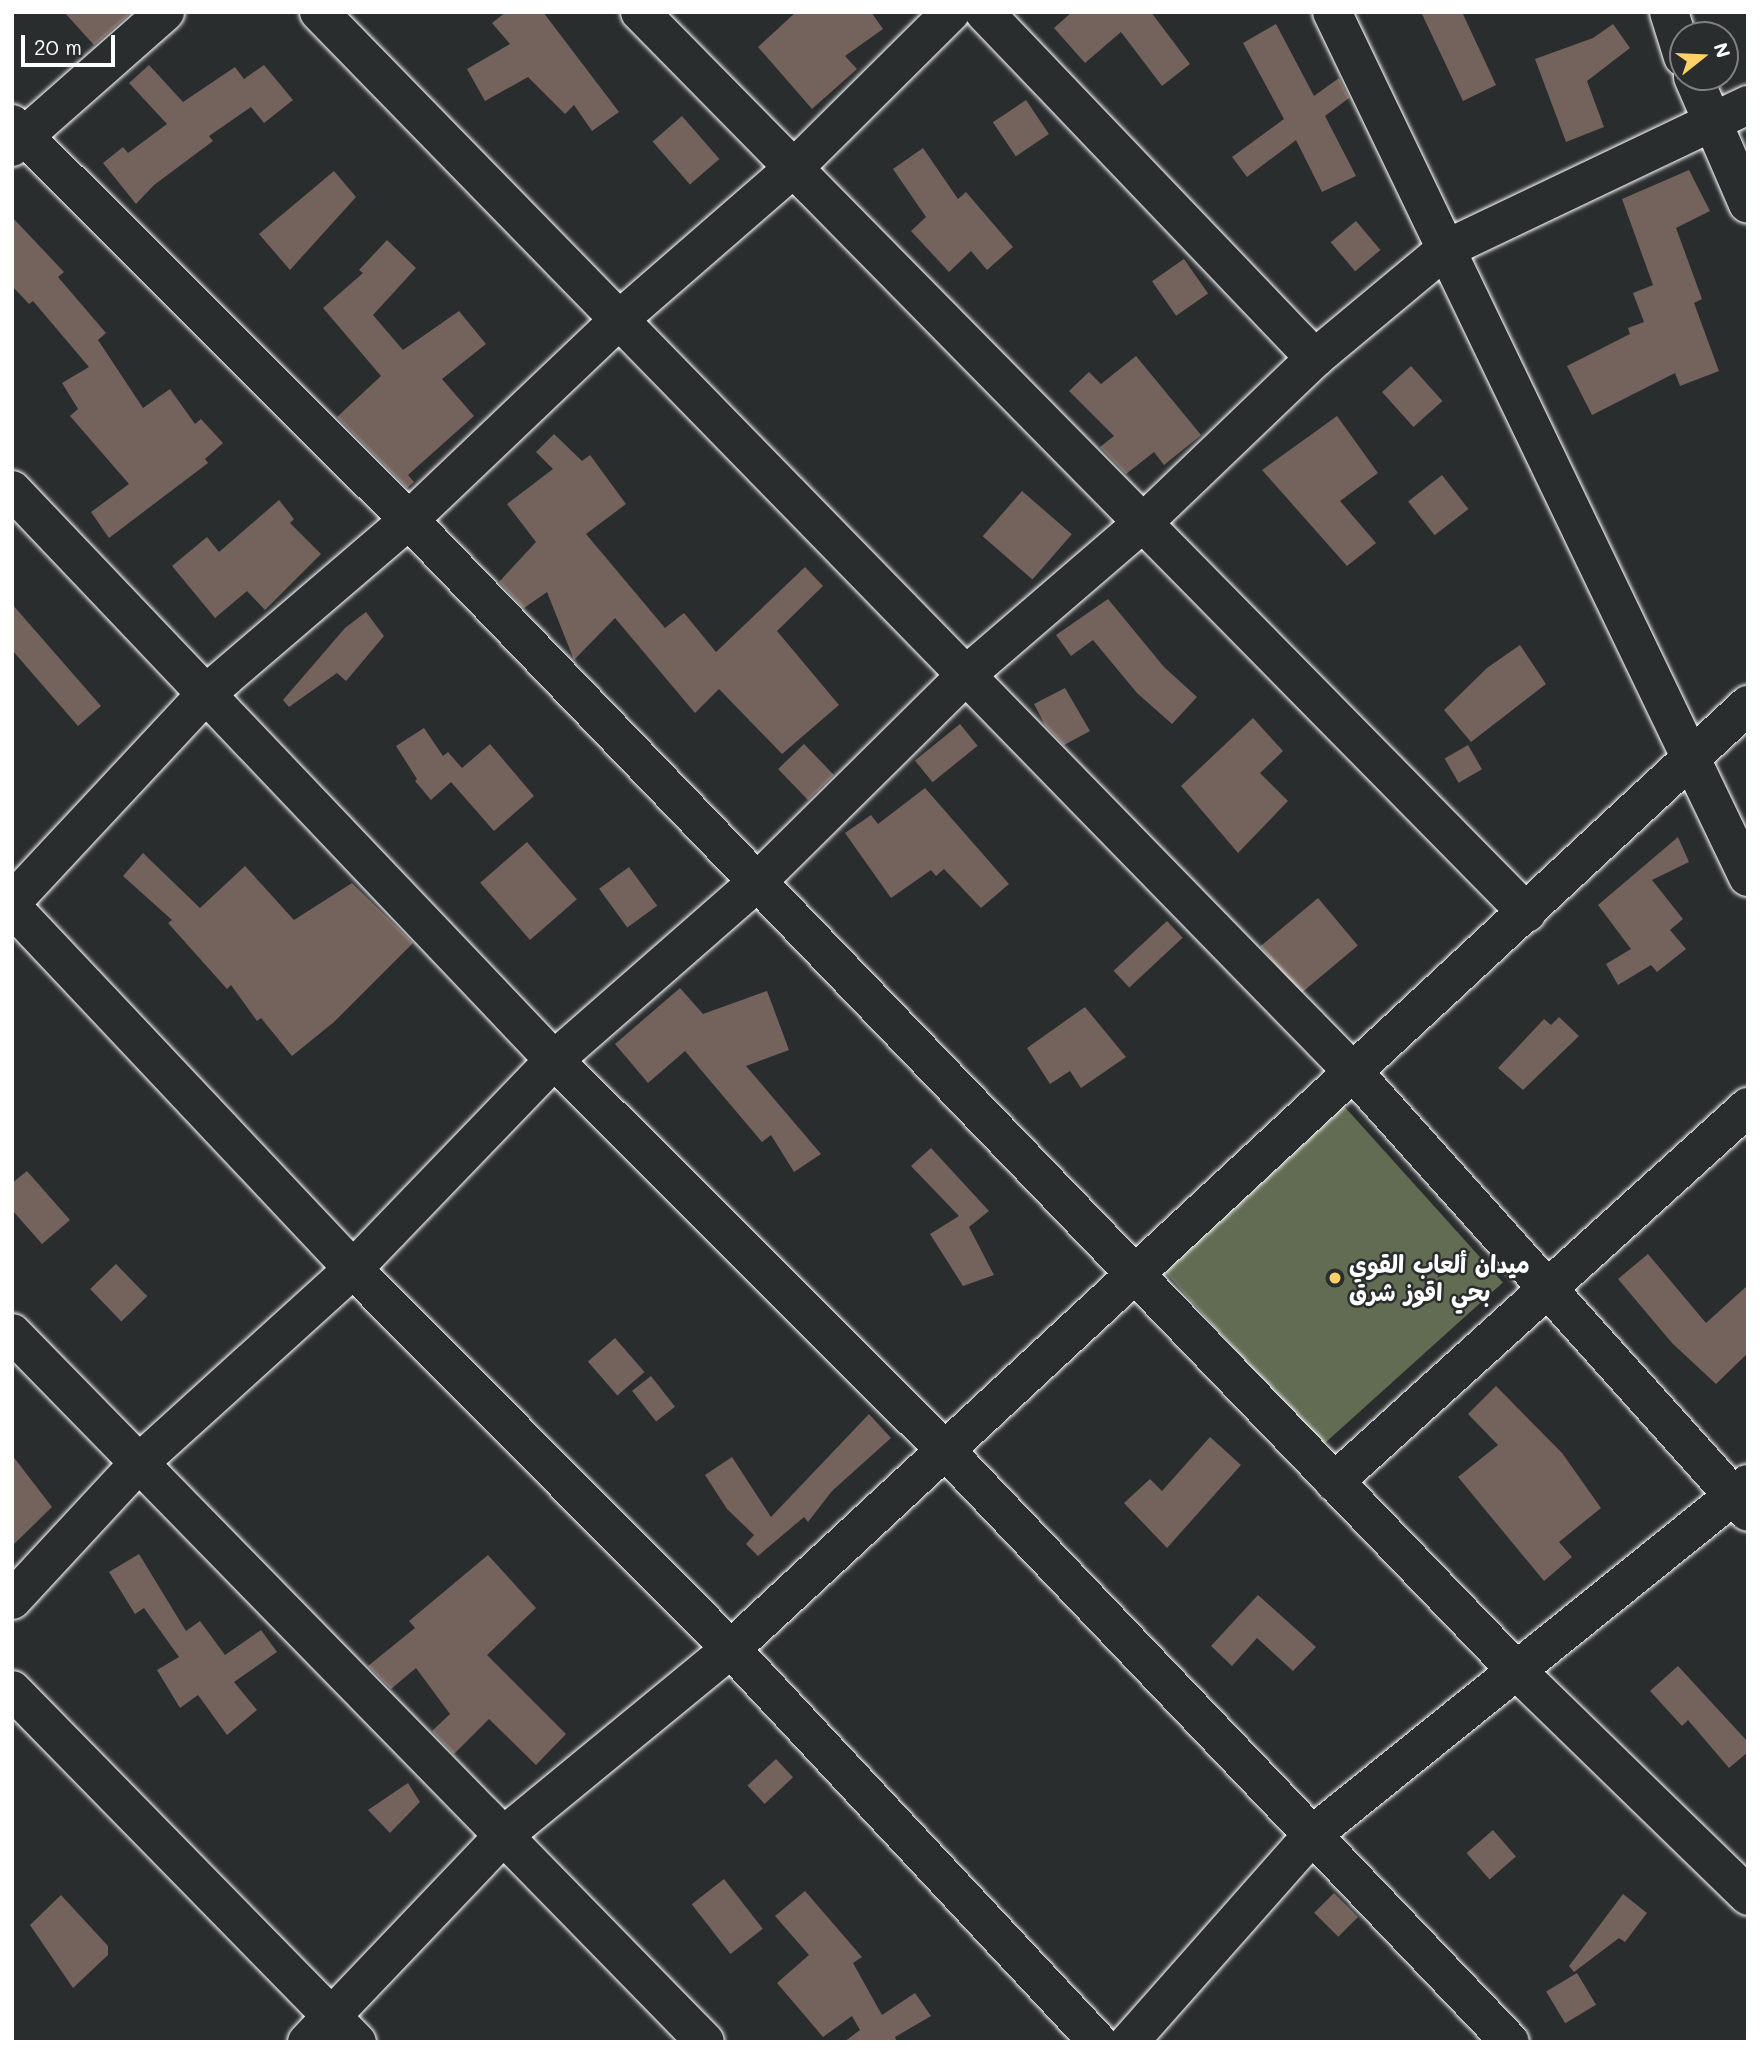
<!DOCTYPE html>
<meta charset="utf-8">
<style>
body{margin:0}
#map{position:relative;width:1760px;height:2054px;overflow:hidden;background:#2a2d2e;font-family:Mali,"Playpen Sans Arabic",sans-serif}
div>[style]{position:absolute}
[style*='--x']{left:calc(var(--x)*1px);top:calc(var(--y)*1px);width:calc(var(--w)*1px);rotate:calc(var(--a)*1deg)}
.green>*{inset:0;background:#616c53;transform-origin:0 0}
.building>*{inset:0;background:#74625c;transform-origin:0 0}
.roads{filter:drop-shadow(0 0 2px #fff) drop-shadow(0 0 2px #fff)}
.minor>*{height:38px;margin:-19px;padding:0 19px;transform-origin:19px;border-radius:19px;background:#2a2d2e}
.dots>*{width:19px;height:19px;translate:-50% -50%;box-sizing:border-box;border:4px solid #2a2d2e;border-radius:50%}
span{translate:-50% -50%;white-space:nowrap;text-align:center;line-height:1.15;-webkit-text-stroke:5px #2a2d2e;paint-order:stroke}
.poi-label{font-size:24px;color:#fff;font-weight:700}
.left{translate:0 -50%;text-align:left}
.frame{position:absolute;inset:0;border:14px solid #fff;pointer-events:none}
.north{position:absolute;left:1669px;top:21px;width:70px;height:70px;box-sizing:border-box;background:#2a2d2e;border:2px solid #7f8182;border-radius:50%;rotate:72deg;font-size:19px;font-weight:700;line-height:28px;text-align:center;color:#fff}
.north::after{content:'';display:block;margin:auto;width:24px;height:32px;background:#ffd166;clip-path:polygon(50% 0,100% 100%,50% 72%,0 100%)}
.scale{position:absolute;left:21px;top:35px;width:94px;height:32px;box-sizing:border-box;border:4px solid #fff;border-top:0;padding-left:9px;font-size:21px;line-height:24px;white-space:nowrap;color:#fff;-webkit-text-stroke:5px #2a2d2e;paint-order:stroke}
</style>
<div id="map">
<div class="green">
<div style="left:1343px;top:1105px;width:239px;height:244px;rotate:48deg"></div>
</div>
<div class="building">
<div style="clip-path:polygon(64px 12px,132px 12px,94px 45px)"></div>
<div style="clip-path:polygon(506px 12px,543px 12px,619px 112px,592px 131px,574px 105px,565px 114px,528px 77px,485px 101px,467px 69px,510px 44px,492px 23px)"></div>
<div style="clip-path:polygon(796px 12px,871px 12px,883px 29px,845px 56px,857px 69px,812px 109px,758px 47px)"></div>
<div style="clip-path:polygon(1072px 12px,1151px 12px,1190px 64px,1162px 86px,1121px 32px,1085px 63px,1054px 28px)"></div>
<div style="clip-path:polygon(1421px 12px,1462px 12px,1496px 85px,1463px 101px)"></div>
<div style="clip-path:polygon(1276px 24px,1314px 96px,1339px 78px,1349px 98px,1325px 116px,1356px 176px,1322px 192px,1296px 140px,1247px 177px,1232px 157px,1284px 119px,1243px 43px)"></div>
<div style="clip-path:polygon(1613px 24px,1630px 48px,1587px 81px,1604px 127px,1566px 142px,1535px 59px,1593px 38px)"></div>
<div style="clip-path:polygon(149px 65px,183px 102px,235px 67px,244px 79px,264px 65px,293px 100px,264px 123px,251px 107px,209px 136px,213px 141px,154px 185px,136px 204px,103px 163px,123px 147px,128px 153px,167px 124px,129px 83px)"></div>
<div style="left:1026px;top:100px;width:41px;height:40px;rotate:56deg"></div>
<div style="left:682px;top:116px;width:57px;height:39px;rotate:49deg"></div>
<div style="clip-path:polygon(923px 148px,958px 199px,966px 192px,1013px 247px,987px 270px,971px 251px,949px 272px,911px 231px,926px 217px,893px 169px)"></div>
<div style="clip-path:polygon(1689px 170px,1710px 211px,1676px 228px,1702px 299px,1694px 303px,1719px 371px,1680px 386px,1675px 373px,1592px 415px,1567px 366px,1630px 334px,1628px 328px,1644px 322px,1633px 293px,1653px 285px,1622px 199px)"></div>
<div style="clip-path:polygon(334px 171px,356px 197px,290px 270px,259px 234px)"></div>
<div style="clip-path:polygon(12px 217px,64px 272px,58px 277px,106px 333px,98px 340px,143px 408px,170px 389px,195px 424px,201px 419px,223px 443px,205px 459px,208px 463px,109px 538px,91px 512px,129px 484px,70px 416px,78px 409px,62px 383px,89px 367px,33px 301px,29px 304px,12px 286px)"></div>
<div style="left:1356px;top:221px;width:38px;height:33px;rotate:50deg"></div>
<div style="clip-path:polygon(387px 240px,416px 268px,373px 315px,403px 350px,459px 311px,486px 344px,442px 379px,474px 416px,408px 475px,414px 482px,407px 488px,337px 417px,381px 376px,323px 308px,363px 273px,359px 270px)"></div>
<div style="left:1184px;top:259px;width:42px;height:39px;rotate:55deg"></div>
<div style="clip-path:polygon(1136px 356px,1201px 435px,1164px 465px,1154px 452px,1126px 474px,1100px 447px,1114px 436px,1069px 391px,1089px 372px,1101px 384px)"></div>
<div style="left:1411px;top:366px;width:47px;height:39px;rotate:48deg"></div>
<div style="clip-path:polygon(1337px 416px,1378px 473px,1340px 501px,1376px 543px,1347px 566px,1262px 470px)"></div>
<div style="clip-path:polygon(554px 434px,582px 461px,590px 455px,626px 504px,586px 534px,665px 628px,684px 613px,716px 652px,805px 567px,823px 586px,777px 631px,839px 705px,782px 754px,719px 689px,695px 713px,615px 618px,574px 660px,547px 592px,524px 608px,499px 582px,536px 542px,507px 504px,553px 469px,536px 452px)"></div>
<div style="left:1442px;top:475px;width:43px;height:43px;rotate:52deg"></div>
<div style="left:1022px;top:491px;width:66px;height:60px;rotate:41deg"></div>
<div style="clip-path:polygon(279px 500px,294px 519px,290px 523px,321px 554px,265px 610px,247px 591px,215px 618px,172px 566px,207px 537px,219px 552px)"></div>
<div style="clip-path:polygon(1108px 599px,1164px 667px,1197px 697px,1172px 724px,1137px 693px,1093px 640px,1071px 656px,1056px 635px)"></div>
<div style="clip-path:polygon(12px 604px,101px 706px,78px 726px,12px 650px)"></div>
<div style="clip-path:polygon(366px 612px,384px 636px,346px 681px,337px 673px,289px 707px,283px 700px,345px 628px)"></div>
<div style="clip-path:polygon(1520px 645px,1546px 684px,1471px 742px,1444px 710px,1487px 668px)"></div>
<div style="clip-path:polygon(1065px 688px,1090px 731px,1064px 745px,1045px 725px,1034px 704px)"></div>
<div style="clip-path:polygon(1253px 718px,1283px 751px,1260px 773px,1288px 801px,1238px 853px,1181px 786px)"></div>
<div style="left:960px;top:724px;width:28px;height:58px;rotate:51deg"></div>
<div style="clip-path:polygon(424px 728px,443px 756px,448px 752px,462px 768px,490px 744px,534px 796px,494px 831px,451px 782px,431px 800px,415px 781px,417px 779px,396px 746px)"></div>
<div style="left:804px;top:744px;width:43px;height:36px;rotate:46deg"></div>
<div style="left:1468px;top:745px;width:28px;height:27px;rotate:60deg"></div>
<div style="clip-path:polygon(925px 788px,1009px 884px,981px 908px,944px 869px,936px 876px,931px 870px,891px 898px,845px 833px,871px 815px,878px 824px)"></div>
<div style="clip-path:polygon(1678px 837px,1689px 862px,1652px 880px,1683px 919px,1670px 930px,1686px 949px,1657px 972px,1651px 965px,1618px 985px,1606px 964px,1631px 949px,1598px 905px)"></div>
<div style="left:527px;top:842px;width:76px;height:62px;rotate:49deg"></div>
<div style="clip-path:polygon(143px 853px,200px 908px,245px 866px,294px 920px,352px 883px,413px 943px,334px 1022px,292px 1056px,261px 1018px,257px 1021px,231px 985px,227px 989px,168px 923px,172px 920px,123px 876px)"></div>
<div style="left:629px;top:867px;width:48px;height:37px;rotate:54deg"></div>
<div style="left:1318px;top:898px;width:62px;height:75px;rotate:50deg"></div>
<div style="left:1167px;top:921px;width:23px;height:73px;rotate:47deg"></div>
<div style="clip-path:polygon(680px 988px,703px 1014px,767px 991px,789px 1050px,746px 1066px,821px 1154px,794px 1172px,771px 1135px,762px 1142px,685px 1051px,648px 1083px,615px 1044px)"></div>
<div style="clip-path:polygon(1085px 1007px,1126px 1057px,1081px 1088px,1070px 1071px,1050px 1084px,1027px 1048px)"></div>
<div style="clip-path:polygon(1559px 1017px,1579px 1036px,1523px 1090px,1498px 1068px,1544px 1019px,1551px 1025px)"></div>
<div style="clip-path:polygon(931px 1148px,989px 1211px,969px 1227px,994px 1275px,963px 1286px,930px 1234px,959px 1216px,911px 1166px)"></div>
<div style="clip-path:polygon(27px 1171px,70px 1220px,42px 1244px,12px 1210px,12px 1183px)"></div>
<div style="clip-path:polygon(1648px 1254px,1706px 1323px,1748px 1285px,1748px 1353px,1716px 1384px,1672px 1343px,1618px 1279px)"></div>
<div style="left:116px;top:1264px;width:45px;height:36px;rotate:46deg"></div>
<div style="left:615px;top:1338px;width:45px;height:36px;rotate:49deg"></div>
<div style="left:651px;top:1376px;width:39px;height:24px;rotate:52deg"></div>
<div style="clip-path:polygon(1496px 1386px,1562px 1453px,1601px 1508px,1559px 1542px,1572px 1557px,1544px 1581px,1458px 1477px,1498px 1445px,1468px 1414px)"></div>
<div style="clip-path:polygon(869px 1414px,891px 1438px,832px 1491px,808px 1522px,804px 1517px,758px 1556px,746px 1544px,754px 1535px,727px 1509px,705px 1475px,732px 1457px,771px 1517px)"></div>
<div style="clip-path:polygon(1210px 1437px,1241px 1465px,1167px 1548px,1124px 1503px,1150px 1479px,1162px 1491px)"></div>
<div style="clip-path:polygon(12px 1455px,52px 1507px,12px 1546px)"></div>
<div style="clip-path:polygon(139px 1554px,186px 1631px,200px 1621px,225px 1655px,261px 1630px,277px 1652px,234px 1682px,257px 1710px,227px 1735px,198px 1695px,180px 1708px,157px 1670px,179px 1657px,144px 1608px,135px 1614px,109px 1572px)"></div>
<div style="clip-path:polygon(488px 1555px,536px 1608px,487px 1655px,566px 1734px,536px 1765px,489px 1719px,454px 1754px,432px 1731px,450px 1714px,416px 1668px,391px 1689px,368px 1666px,415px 1628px,409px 1621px)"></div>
<div style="clip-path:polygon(1258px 1595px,1316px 1647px,1293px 1671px,1257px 1638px,1232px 1666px,1211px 1646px)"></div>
<div style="clip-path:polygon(1678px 1666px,1748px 1742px,1748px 1752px,1729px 1768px,1688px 1720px,1682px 1726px,1650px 1691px)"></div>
<div style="left:776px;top:1759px;width:25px;height:39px;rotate:47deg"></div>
<div style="clip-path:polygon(408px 1783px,420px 1802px,390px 1833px,368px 1810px)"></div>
<div style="left:1493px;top:1830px;width:35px;height:35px;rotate:49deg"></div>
<div style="left:724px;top:1879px;width:63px;height:41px;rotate:52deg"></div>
<div style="clip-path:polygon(805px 1891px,862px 1957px,853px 1963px,882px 2015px,915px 1993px,931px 2016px,895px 2037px,897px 2042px,844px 2042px,860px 2030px,852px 2016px,823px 2037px,777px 1983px,809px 1955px,775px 1916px)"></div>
<div style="left:1334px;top:1893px;width:34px;height:28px;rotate:45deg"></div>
<div style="clip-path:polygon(1623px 1894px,1647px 1913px,1625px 1942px,1619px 1938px,1574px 1972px,1569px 1966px)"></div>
<div style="clip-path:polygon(61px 1895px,108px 1946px,108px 1955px,73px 1988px,30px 1925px)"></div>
<div style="left:1577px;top:1973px;width:37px;height:36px;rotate:59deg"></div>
</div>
<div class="roads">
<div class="minor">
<div style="--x:319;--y:12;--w:1484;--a:45.71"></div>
<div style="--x:1355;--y:1074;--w:588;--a:48.1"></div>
<div style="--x:640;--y:12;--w:1264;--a:45.45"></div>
<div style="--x:984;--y:12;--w:479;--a:46.3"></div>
<div style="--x:1332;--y:12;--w:960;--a:64.32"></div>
<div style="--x:1669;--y:12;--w:47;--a:72.7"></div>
<div style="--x:1693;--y:77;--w:138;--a:66.6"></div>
<div style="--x:12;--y:124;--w:561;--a:44.93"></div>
<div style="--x:409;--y:520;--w:1596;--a:46.09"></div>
<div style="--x:1516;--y:1670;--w:324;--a:44.2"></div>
<div style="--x:12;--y:147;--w:204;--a:-41.4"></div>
<div style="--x:12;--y:490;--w:787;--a:46.44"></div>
<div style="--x:554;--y:1060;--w:552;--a:44.93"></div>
<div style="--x:945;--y:1450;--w:818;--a:46.34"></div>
<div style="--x:12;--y:902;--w:286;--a:-47"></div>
<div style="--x:207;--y:693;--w:266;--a:-40.6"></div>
<div style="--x:409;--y:520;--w:293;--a:-43.6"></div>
<div style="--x:621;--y:318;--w:230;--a:-41"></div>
<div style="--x:795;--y:167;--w:220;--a:-44.8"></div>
<div style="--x:12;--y:907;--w:497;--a:46.7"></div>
<div style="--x:353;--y:1269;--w:536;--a:45.15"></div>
<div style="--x:731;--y:1649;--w:538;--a:46.96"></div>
<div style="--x:12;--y:1333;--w:991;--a:45.65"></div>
<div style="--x:1334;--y:1482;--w:559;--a:-42.17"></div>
<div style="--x:12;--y:1600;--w:187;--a:-47.2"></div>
<div style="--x:139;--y:1463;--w:289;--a:-42.2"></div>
<div style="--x:353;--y:1269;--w:290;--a:-46.1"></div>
<div style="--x:554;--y:1060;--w:270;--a:-41.2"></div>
<div style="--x:757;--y:882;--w:294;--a:-44.7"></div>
<div style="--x:966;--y:675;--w:236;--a:-40.7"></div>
<div style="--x:1145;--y:521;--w:236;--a:-43.8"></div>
<div style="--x:1315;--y:358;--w:170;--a:-39.8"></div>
<div style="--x:1446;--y:249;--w:335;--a:-25.5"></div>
<div style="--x:12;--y:1690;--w:493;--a:45.6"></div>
<div style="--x:307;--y:2042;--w:284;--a:-46.4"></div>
<div style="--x:503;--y:1836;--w:295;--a:-39.4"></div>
<div style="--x:731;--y:1649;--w:1388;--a:-42.87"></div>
<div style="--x:1129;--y:2042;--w:276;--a:-48.5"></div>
<div style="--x:1312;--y:1835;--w:560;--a:-38.84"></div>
</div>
</div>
<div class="dots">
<div style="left:1335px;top:1278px;background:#ffd166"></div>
</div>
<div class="poi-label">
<span class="left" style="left:1349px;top:1278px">ميدان ألعاب القوي<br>بحي اقوز شرق</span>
</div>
<div class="frame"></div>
<div class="north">N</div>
<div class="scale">20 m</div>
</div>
